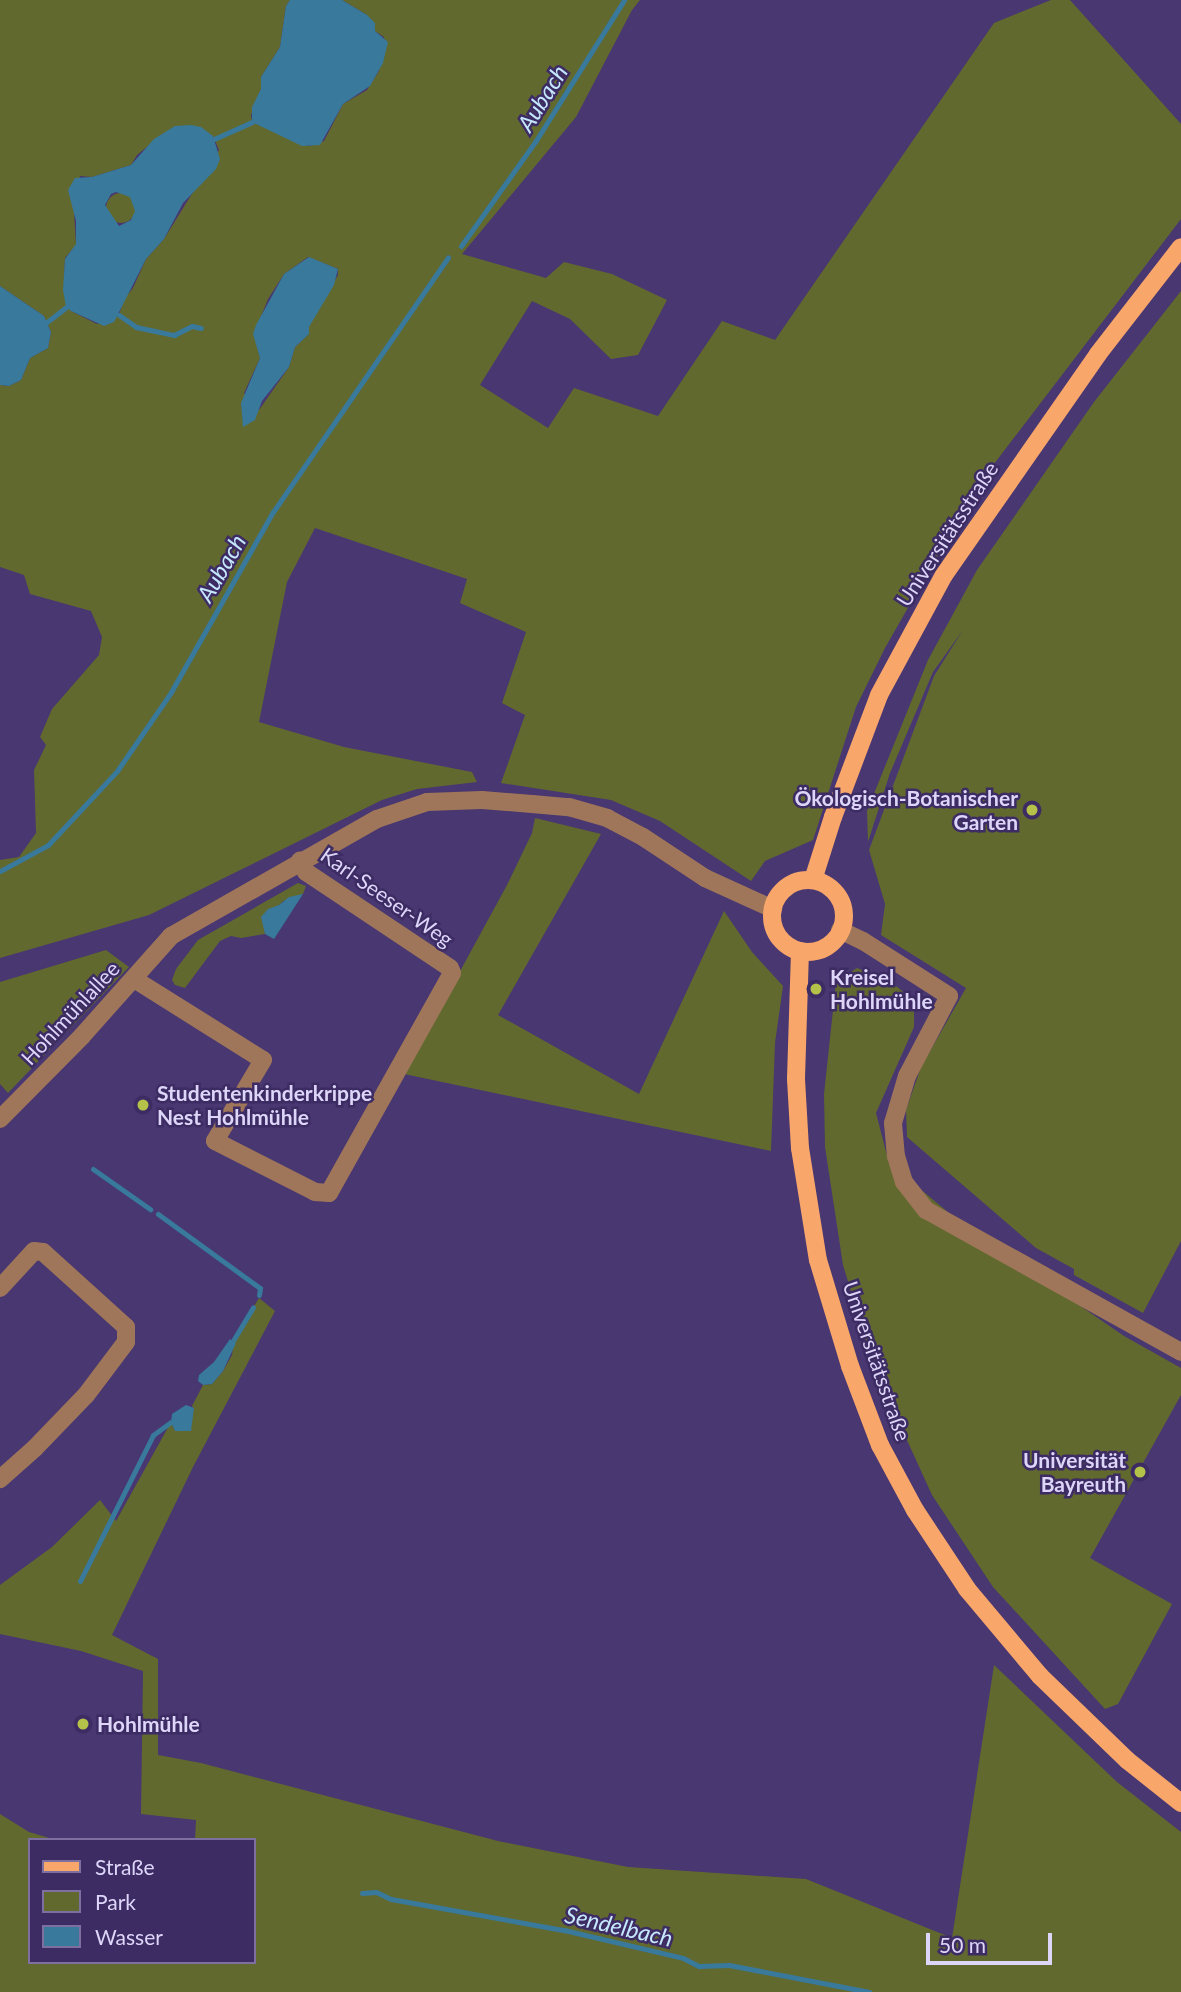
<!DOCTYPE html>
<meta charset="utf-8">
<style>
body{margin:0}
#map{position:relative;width:1181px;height:1992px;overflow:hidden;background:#483770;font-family:Lato,sans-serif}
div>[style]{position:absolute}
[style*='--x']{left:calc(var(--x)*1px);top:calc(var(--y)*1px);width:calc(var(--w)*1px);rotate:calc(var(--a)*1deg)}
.green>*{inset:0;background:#62692f}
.round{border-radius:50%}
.water>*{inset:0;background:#38799c}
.stream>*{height:5px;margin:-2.5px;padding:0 2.5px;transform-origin:2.5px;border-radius:2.5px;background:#38799c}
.minor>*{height:18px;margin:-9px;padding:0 9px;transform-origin:9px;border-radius:9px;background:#9f765a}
.major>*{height:18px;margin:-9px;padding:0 9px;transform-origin:9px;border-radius:9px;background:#f9a66b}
.major>.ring{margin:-9px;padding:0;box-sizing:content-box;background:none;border:18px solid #f9a66b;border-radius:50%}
.dots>*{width:19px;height:19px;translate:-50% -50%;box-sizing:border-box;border:4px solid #3d2c64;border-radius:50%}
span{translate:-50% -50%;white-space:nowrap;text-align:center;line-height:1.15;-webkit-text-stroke:5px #3d2c64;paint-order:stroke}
.street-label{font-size:21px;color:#ded6f9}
.poi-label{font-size:21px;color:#ded6f9;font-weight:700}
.right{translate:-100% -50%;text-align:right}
.left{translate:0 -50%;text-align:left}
.water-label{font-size:23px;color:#c6e8fd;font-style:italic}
.legend{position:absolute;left:28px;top:1838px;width:228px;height:126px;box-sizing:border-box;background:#3d2c64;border:2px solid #7d70a0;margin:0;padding:9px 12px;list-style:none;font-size:21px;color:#ded6f9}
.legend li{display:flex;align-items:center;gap:14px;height:35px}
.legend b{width:35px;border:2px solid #7d70a0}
.scale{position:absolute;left:926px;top:1933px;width:126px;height:32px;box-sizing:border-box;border:4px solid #ded6f9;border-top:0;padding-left:9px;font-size:21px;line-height:24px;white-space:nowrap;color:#ded6f9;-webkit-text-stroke:5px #3d2c64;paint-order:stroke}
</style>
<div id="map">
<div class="green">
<div style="clip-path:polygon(evenodd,0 0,290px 0,286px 6px,280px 47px,261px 77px,261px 89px,251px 115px,252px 122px,309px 146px,324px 141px,343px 104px,367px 90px,379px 71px,384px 37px,375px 31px,367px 15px,342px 0,640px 0,632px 10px,576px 117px,462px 254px,546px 278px,564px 262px,612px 274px,667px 300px,638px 355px,611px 359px,570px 319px,532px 301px,480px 385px,548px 428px,574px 388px,658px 416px,722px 321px,775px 340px,994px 23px,1051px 0,1070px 0,1181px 124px,1181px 219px,978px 485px,885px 648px,856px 707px,813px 840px,765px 861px,751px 881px,660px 821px,611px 800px,501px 783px,525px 715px,502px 703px,526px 632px,460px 603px,467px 579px,315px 528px,287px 582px,259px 722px,344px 747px,472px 772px,477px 782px,417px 789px,382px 800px,149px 915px,0 958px,0 860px,19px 857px,36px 833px,34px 770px,46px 745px,40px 737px,52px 709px,99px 655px,102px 637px,91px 611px,30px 594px,24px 575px,0 567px,0 385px,9px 386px,21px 380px,30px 358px,48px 348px,51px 332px,44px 316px,0 286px,0 0,164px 133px,213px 136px,219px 150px,164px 239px,146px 259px,133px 288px,124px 299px,119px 315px,97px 324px,71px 311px,64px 281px,65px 258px,76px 245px,74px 211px,80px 176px,92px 177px,131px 165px,137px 155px,164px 133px,0 0,308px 257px,338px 269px,338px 275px,308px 327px,309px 334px,295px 347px,289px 367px,259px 410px,244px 393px,260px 358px,254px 334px,268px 299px,284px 274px,308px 257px)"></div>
<div class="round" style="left:106px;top:193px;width:30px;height:30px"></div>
<div style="clip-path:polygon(1181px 291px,1181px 1241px,1143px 1313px,1074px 1275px,1074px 1269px,1036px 1248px,907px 1137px,906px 1110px,921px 1067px,966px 988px,881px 935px,885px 904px,869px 850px,934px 676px,963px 630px,933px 672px,890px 773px,868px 842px,867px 811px,928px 660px,977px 570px,1094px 402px)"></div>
<div style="clip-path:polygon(535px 818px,601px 834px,498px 1015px,639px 1094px,724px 911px,752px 952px,783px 986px,775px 1043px,771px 1151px,404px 1074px,507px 885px,532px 833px)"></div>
<div style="clip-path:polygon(298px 883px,306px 886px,303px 894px,283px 901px,264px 922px,265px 934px,241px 938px,231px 936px,220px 941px,185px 988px,175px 985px,172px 980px,176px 969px,198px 940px)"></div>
<div style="clip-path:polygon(106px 950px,129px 967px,8px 1093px,0 1084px,0 982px)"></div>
<div style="clip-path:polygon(857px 968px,888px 980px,914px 1000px,914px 1027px,876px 1113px,889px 1163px,967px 1228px,1124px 1336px,1181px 1368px,1181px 1395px,1090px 1558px,1172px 1604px,1118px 1704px,1105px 1709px,993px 1587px,932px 1495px,875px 1370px,843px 1265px,825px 1147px,824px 1094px,836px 982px)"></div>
<div style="clip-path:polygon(259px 1298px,275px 1311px,193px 1467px,112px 1635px,158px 1659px,158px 1755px,201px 1763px,498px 1841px,628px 1867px,806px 1879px,952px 1938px,994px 1665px,1117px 1782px,1181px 1832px,1181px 1992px,0 1992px,0 1814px,29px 1832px,56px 1840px,30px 1840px,30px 1962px,254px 1962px,254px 1840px,195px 1840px,196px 1820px,141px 1814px,143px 1671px,81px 1651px,0 1634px,0 1585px,52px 1547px,100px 1500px,116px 1521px,171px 1422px,175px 1431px,194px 1409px,192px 1406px,203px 1385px,212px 1384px,223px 1371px,232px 1355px,234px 1339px)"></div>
</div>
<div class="water">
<div style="clip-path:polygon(290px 0,342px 0,367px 15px,375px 23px,375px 31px,388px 42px,383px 63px,370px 86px,343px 104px,320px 145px,302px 146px,252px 122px,252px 107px,261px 89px,261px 77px,280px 47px,286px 6px)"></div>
<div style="clip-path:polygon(evenodd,191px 125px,201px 127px,213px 136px,220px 159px,216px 169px,183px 203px,164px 239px,146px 259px,114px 322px,104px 326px,71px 311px,66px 307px,63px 290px,65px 259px,76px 244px,76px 221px,68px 190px,75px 178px,92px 177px,131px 165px,154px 139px,175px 126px,191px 125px,116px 192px,130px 197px,135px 211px,131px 220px,119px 226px,105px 205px,111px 194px,116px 192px)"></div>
<div style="clip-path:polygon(309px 257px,338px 269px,334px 285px,309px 327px,309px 334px,295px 347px,289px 367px,262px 401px,255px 420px,243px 427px,241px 403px,260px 358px,253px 334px,256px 325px,284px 274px)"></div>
<div style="clip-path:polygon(0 286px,44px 316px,51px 332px,48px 348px,30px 358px,21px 380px,9px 386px,0 385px)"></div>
<div style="clip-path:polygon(303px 894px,274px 939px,265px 934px,261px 917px,268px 909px,279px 905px,289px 897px)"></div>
<div style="clip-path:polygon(230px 1339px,236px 1343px,223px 1371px,212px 1384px,203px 1385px,198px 1381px,199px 1375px,214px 1362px)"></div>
<div style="clip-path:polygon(186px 1405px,194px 1408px,191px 1431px,175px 1431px,171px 1422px,172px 1414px)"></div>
</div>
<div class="stream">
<div style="--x:214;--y:139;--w:42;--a:-24.1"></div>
<div style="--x:461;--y:246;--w:128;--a:-54.6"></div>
<div style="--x:535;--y:142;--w:168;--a:-57.9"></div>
<div style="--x:119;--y:315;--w:21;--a:35"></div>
<div style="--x:136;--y:327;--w:39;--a:12"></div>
<div style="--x:174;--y:335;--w:20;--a:-27"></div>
<div style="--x:192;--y:326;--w:9;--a:13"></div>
<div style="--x:47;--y:322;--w:24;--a:-38"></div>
<div style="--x:0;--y:871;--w:55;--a:-28.4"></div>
<div style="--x:48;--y:845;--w:101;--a:-47"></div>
<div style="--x:117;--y:771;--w:96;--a:-55.6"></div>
<div style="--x:171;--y:692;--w:207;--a:-60.5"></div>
<div style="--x:273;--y:512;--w:309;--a:-55.5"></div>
<div style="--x:93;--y:1169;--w:70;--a:35.1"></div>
<div style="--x:158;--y:1214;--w:126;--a:36"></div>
<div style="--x:260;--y:1288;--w:7;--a:98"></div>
<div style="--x:234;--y:1339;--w:37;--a:-59"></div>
<div style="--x:80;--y:1581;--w:163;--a:-63.4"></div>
<div style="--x:153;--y:1435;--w:22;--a:-36"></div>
<div style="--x:362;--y:1893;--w:14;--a:-4"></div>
<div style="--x:376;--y:1892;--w:17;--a:25"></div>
<div style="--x:391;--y:1899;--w:176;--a:10.2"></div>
<div style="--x:564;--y:1930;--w:122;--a:13.2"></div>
<div style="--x:683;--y:1958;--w:18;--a:27"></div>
<div style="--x:699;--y:1966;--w:30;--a:-2"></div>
<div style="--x:729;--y:1965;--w:143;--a:10.9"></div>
</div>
<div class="minor">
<div style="--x:840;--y:930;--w:25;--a:26"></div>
<div style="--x:863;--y:941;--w:102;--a:32.6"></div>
<div style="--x:949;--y:996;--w:90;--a:117.7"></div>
<div style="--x:907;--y:1076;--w:49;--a:106.6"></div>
<div style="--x:893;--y:1123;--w:33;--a:85"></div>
<div style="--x:896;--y:1156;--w:27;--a:73"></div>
<div style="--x:904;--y:1182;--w:36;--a:52"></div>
<div style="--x:926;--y:1210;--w:292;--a:29.1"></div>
<div style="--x:134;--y:979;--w:152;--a:32.1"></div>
<div style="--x:263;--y:1060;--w:94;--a:120.7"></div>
<div style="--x:215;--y:1141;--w:112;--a:27"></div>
<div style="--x:315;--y:1192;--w:14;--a:4"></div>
<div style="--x:329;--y:1193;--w:252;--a:-60.8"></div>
<div style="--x:452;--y:973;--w:5;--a:-112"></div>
<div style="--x:450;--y:968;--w:173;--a:-146.3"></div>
<div style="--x:306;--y:872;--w:13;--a:-117"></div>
<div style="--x:0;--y:1119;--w:117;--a:-45.3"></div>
<div style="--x:82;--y:1036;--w:134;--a:-48.3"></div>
<div style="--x:171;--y:936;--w:237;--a:-29.6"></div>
<div style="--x:377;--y:819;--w:53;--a:-18.8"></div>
<div style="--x:427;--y:802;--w:55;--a:-2.1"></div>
<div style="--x:482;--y:800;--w:50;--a:4.6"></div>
<div style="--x:532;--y:804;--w:37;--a:5"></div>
<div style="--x:569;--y:807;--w:40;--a:16"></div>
<div style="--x:607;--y:818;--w:41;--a:27.8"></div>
<div style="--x:643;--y:837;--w:74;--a:33.5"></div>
<div style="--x:705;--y:878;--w:75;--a:24.5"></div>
<div style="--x:0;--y:1288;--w:50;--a:-47.4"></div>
<div style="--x:34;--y:1251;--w:9;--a:6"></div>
<div style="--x:43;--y:1252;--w:112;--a:42.1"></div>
<div style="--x:126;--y:1327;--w:15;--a:90"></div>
<div style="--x:126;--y:1342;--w:66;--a:127"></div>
<div style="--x:86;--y:1395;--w:74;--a:133.9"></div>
<div style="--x:35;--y:1448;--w:47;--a:138.5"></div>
</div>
<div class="major">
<div style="--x:813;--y:880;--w:66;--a:-72.4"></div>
<div style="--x:833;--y:817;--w:130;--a:-69.3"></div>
<div style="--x:879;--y:695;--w:136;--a:-61.6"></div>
<div style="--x:944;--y:575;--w:269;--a:-55.1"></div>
<div style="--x:1098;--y:354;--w:135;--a:-52.2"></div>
<div class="ring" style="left:772px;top:880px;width:54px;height:54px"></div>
<div style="--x:800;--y:951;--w:128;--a:91.8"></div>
<div style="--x:796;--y:1079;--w:69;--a:86.7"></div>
<div style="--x:800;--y:1148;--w:113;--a:80.9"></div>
<div style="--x:818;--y:1260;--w:111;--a:73.2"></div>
<div style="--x:850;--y:1366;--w:85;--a:69.2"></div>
<div style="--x:880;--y:1445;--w:74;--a:61.7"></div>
<div style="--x:915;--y:1510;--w:95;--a:56.6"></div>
<div style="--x:967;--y:1589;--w:114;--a:50"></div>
<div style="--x:1040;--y:1676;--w:121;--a:44"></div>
<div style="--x:1127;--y:1760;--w:69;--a:38.5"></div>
</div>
<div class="dots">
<div style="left:1032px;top:810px;background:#b4c24a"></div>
<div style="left:816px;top:989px;background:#b4c24a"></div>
<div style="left:143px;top:1105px;background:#b4c24a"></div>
<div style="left:1140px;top:1472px;background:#b4c24a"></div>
<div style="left:83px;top:1724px;background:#b4c24a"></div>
</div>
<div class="street-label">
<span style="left:947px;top:534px;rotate:-57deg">Universitätsstraße</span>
<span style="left:387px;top:897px;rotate:35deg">Karl-Seeser-Weg</span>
<span style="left:70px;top:1013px;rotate:-47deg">Hohlmühlallee</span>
<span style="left:877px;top:1361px;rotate:71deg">Universitätsstraße</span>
</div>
<div class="poi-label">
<span class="right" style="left:1018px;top:810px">Ökologisch-Botanischer<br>Garten</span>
<span class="left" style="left:830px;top:989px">Kreisel<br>Hohlmühle</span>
<span class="left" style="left:157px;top:1105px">Studentenkinderkrippe<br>Nest Hohlmühle</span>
<span class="right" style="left:1126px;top:1472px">Universität<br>Bayreuth</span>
<span class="left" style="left:97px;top:1724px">Hohlmühle</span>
</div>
<div class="water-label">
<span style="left:542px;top:98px;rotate:-58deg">Aubach</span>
<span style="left:221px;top:568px;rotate:-60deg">Aubach</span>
<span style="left:619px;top:1926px;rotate:13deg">Sendelbach</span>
</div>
<ul class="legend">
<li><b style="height:9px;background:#f9a66b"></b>Straße</li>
<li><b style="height:19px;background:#62692f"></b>Park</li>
<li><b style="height:19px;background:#38799c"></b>Wasser</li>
</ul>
<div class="scale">50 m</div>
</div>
